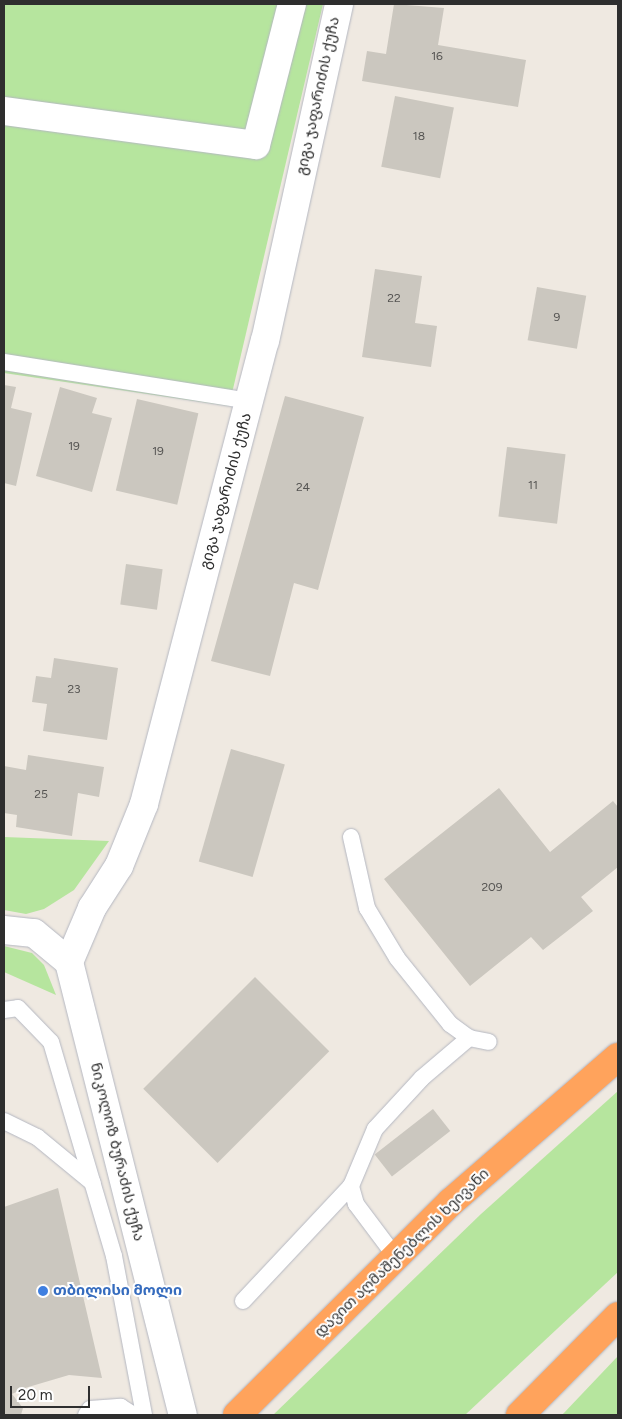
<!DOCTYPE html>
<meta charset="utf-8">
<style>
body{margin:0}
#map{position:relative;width:622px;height:1419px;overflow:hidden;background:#efe9e1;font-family:Figtree,"Noto Sans Georgian",sans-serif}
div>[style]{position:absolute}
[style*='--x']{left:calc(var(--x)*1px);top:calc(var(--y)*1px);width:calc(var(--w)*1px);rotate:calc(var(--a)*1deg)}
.green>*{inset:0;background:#b6e59e}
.building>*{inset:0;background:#cbc7bf;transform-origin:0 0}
.roads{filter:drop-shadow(0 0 1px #b4b7c1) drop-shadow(0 0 1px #b4b7c1)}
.lane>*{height:16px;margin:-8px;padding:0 8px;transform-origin:8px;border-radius:8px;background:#fff}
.street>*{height:28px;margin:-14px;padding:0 14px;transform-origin:14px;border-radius:14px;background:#fff}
.highway>*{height:28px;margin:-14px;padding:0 14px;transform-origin:14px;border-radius:14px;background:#ffa35c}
.dots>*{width:14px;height:14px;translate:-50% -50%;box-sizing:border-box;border:2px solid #fff;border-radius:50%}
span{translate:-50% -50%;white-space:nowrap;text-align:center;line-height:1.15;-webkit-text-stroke:4px #fff;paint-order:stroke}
.number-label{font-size:12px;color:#555452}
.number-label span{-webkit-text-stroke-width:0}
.street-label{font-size:15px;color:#2e2e2e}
.shop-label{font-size:15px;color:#366cbe;font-weight:700}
.left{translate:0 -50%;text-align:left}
.frame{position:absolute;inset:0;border:5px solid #2e2e2e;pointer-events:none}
.scale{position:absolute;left:10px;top:1386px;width:80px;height:22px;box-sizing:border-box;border:2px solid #2e2e2e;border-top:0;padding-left:6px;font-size:15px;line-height:18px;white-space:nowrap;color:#2e2e2e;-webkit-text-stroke:4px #fff;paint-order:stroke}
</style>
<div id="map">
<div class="green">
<div style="clip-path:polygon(4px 4px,323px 4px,229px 406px,4px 373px)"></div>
<div style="clip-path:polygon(4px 837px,109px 841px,74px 890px,44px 909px,26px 914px,4px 910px)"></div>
<div style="clip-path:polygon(4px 946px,32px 953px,44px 965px,56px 995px,4px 972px)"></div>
<div style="clip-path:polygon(618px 1091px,618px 1272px,465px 1415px,273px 1415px,481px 1214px)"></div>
<div style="clip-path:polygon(618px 1356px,618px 1415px,562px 1415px)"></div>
</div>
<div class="building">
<div style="clip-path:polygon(394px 4px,444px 8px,438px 45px,526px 60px,518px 107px,362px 81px,367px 51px,386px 54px)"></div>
<div style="left:395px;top:96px;width:60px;height:72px;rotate:11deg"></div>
<div style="clip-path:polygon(375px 269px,422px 276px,415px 323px,437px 326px,431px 367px,362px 357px)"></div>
<div style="left:537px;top:287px;width:50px;height:54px;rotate:10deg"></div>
<div style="clip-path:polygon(4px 385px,16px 387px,11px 408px,32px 413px,16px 486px,4px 483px)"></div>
<div style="clip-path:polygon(60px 387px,97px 398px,92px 413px,112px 418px,92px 492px,36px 476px)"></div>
<div style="clip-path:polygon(285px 396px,364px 417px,318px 590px,294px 583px,270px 676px,211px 661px)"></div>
<div style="left:137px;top:399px;width:63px;height:94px;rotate:13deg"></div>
<div style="left:507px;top:447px;width:59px;height:70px;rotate:7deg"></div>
<div style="left:126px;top:564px;width:37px;height:41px;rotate:8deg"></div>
<div style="clip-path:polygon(54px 658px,118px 668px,107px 740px,43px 731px,47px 704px,32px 702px,36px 676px,51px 678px)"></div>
<div style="left:231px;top:749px;width:56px;height:117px;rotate:16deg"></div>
<div style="clip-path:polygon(28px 755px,104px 767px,99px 797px,78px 793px,72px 836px,16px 827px,17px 815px,4px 813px,4px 766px,26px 770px)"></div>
<div style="clip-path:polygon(499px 788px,550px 852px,613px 801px,618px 807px,618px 867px,581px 897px,593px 911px,543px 950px,531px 937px,470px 986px,384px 879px)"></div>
<div style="left:255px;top:977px;width:105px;height:158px;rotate:45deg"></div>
<div style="left:433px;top:1109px;width:28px;height:74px;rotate:52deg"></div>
<div style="clip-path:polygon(58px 1188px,102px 1378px,69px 1375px,25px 1388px,12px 1394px,23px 1408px,21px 1415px,4px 1415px,4px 1207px)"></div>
</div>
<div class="roads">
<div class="lane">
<div style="--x:4;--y:362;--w:248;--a:9"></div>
<div style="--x:351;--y:837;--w:73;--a:77.3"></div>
<div style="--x:367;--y:908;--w:58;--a:59"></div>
<div style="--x:397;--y:958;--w:85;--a:51.2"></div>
<div style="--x:450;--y:1024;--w:24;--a:36"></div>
<div style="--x:469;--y:1038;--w:20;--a:11"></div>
<div style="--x:4;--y:1010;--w:14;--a:-8"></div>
<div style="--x:18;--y:1008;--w:47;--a:45.9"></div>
<div style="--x:51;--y:1042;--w:223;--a:73.6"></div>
<div style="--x:114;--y:1256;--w:162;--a:79.3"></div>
<div style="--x:4;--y:1121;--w:37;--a:26"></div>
<div style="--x:37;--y:1137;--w:72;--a:39.4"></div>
<div style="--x:395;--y:1256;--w:65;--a:-126.9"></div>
<div style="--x:356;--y:1204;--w:19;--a:-106"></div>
<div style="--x:351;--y:1186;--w:62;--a:-67.2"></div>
<div style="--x:375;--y:1129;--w:69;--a:-47.3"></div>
<div style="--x:422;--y:1078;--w:62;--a:-40.4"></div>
<div style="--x:243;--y:1301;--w:158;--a:-46.8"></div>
<div style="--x:86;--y:1415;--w:7;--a:-56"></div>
<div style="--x:90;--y:1409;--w:31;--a:-4"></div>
<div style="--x:121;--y:1407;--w:15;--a:32"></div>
</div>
<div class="street">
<div style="--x:4;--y:111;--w:254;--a:7.7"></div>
<div style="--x:256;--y:145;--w:146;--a:-75.7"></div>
<div style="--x:4;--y:930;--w:30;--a:6"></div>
<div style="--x:34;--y:933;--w:45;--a:39.6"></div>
<div style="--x:69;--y:962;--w:467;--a:75.9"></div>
<div style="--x:69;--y:962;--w:59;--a:-66.9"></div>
<div style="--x:92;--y:908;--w:50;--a:-57.3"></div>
<div style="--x:119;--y:866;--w:67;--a:-68"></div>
<div style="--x:144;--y:804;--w:479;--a:-75.4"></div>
<div style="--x:265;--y:341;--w:345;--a:-77.6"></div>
</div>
<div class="highway">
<div style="--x:237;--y:1415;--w:302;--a:-44.9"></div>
<div style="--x:451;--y:1202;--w:221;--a:-41"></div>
<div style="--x:520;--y:1415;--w:139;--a:-45.3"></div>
</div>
</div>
<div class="dots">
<div style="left:43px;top:1291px;background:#3f7fe0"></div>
</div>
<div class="number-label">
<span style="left:437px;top:57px">16</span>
<span style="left:419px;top:137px">18</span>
<span style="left:394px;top:299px">22</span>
<span style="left:557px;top:318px">9</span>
<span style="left:74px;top:447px">19</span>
<span style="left:158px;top:452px">19</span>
<span style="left:533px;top:486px">11</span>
<span style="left:303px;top:488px">24</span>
<span style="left:74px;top:690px">23</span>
<span style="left:41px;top:795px">25</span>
<span style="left:492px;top:888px">209</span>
</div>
<div class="street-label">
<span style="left:318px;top:96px;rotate:-78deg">გიგა ჯაფარიძის ქუჩა</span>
<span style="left:226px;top:491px;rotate:-75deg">გიგა ჯაფარიძის ქუჩა</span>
<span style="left:117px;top:1152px;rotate:76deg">ნიკოლოზ ბურაძის ქუჩა</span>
<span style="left:402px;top:1253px;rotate:-44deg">დავით აღმაშენებლის ხეივანი</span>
</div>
<div class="shop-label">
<span class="left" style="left:53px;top:1291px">თბილისი მოლი</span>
</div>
<div class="frame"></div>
<div class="scale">20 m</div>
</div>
